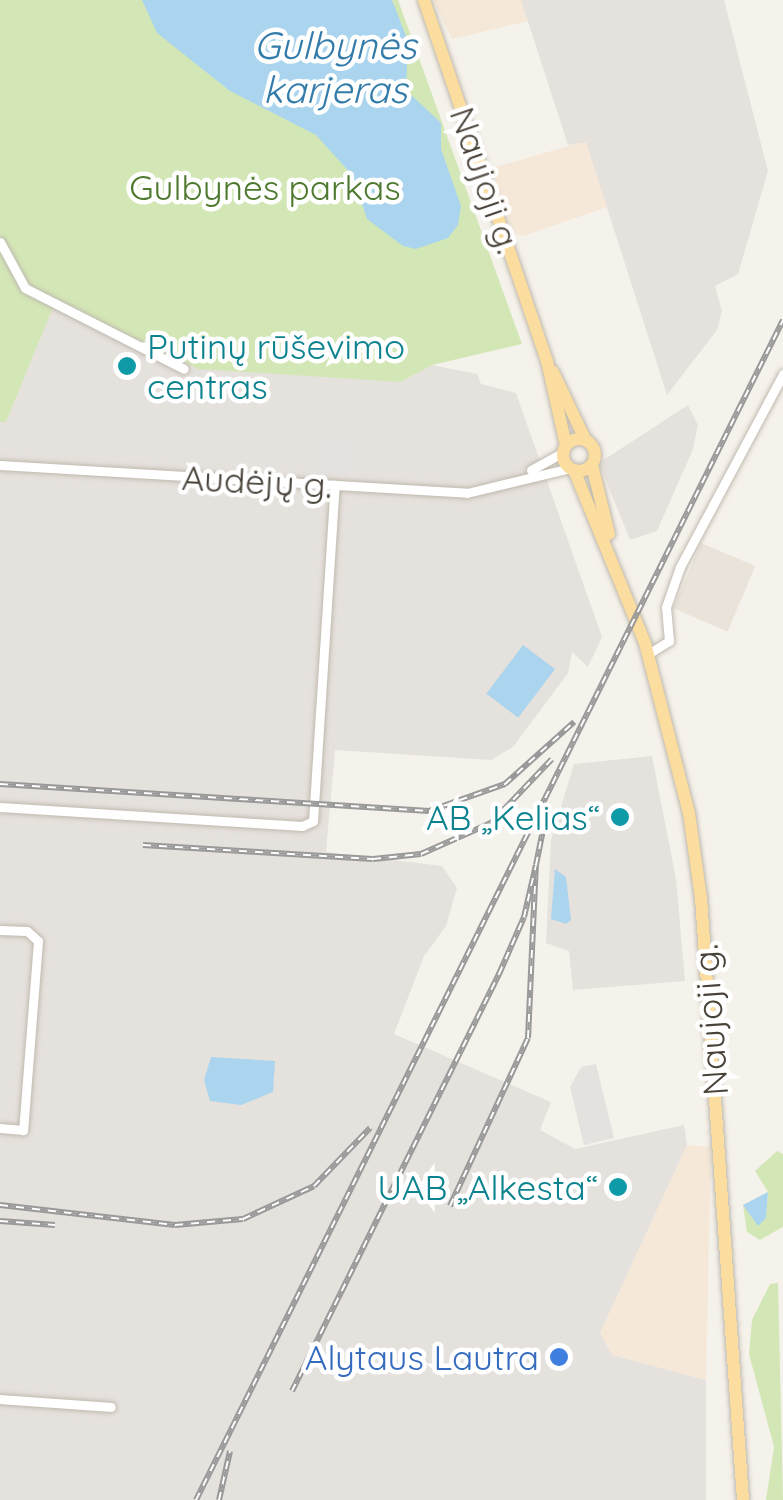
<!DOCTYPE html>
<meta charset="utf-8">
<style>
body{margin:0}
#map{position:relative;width:783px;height:1500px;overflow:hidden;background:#f5f2eb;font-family:Quicksand,sans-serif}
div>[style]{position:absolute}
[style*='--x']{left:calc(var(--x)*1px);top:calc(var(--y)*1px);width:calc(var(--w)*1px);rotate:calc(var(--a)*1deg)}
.residential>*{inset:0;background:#e9e3da;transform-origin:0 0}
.commercial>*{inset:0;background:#f5e8d8}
.industrial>*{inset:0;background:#e5e1dc}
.green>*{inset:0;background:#d3e7b6}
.parking>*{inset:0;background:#e4e2df;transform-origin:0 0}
.water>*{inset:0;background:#abd5ee;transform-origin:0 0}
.roads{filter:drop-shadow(0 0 2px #c0b9ae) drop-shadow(0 0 2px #c0b9ae)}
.street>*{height:9px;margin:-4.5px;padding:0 4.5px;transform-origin:4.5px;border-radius:4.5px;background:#fff}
.primary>*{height:12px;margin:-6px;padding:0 6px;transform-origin:6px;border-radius:6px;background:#fadd9f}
.primary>.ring{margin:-6px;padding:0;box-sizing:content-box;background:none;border:12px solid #fadd9f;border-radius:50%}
.rail>*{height:6px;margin-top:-3px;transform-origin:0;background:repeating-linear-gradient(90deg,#fff 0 8px,#999 0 16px);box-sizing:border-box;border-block:2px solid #999}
.dots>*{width:28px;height:28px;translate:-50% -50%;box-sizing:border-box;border:5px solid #fff;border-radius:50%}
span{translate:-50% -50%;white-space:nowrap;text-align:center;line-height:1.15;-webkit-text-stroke:9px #fff;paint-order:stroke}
.street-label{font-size:35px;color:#494239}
.park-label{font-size:35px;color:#4d7a2e}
.culture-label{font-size:35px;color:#0d838f}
.left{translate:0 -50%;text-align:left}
.right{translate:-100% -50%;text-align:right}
.shop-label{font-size:35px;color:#366cbe}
.water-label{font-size:38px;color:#337caa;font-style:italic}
</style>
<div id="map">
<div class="residential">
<div style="left:701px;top:543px;width:59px;height:71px;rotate:23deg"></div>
</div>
<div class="commercial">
<div style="clip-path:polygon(433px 0,521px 0,528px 21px,452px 39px)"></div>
<div style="clip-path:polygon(586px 141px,607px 207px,523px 236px,513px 233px,492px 168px)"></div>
<div style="clip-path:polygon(687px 1145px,711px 1147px,706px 1380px,612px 1355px,600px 1333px)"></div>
</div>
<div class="industrial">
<div style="clip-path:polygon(521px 0,724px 0,768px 171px,738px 274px,715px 286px,722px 311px,717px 330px,667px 395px,586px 142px,568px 145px)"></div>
<div style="clip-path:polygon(55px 300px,401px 382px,432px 365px,477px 374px,481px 384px,516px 393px,602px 637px,588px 667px,572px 652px,568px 673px,513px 747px,491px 760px,335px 750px,326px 852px,442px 866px,457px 888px,446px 926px,424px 956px,394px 1034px,551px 1102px,540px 1130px,575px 1149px,684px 1125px,687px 1145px,600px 1333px,612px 1355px,706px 1380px,706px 1500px,0 1500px,0 422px,6px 422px)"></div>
<div style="clip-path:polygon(688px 405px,698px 425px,693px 449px,657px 531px,630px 540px,599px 463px)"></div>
<div style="clip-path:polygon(652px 756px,676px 879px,685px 981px,573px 990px,569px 951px,546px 943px,551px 840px,574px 764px)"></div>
</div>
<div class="green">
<div style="clip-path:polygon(0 0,398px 0,522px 344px,432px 365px,401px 382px,198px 369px,56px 300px,6px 422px,0 422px)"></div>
<div style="clip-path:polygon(777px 1151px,783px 1154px,783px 1227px,760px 1240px,747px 1232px,743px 1205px,766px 1218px,768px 1192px,755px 1171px)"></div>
<div style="clip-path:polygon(778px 1283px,783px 1500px,766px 1500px,774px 1447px,749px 1354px,752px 1320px,770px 1284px)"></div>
</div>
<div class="parking">
<div style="left:315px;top:435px;width:41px;height:38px;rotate:3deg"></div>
<div style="clip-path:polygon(596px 1064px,614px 1138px,584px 1145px,570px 1087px,581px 1067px)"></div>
</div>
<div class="water">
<div style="clip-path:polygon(142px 0,392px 0,408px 41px,406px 90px,441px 123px,441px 149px,461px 206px,458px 225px,448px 238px,416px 249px,403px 246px,367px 219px,353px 176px,316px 135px,230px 91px,157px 33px)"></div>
<div style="left:523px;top:645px;width:40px;height:61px;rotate:37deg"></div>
<div style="clip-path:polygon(555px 869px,566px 877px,571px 920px,566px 924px,551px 919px)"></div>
<div style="clip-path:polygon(211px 1057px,275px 1061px,273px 1092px,241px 1105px,210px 1101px,204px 1080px)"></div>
<div style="clip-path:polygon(768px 1192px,766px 1218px,758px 1226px,743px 1205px)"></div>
</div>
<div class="roads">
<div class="street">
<div style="--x:0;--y:242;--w:52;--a:61.5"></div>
<div style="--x:25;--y:288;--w:178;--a:27"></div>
<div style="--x:0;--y:465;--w:468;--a:3.4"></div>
<div style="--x:467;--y:493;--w:106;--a:-13.6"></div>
<div style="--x:531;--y:470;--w:37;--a:-29"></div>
<div style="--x:648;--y:654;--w:25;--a:-32"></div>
<div style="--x:669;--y:641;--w:34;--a:-95"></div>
<div style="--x:666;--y:607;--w:42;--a:-70.7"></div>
<div style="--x:680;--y:567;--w:219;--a:-61.9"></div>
<div style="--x:0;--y:807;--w:303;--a:3.6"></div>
<div style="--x:302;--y:826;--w:12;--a:-24"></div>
<div style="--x:313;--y:821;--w:337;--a:-86.3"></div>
<div style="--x:0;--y:930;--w:27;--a:2"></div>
<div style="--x:27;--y:931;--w:15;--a:42"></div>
<div style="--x:38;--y:941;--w:190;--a:94.5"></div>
<div style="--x:23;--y:1130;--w:23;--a:-175"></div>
<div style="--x:0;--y:1399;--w:111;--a:4.1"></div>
</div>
<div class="primary">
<div style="--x:424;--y:0;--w:381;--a:71.2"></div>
<div style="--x:547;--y:361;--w:86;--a:77.3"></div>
<div style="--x:553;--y:372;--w:74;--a:64.5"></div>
<div class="ring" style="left:563px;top:439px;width:20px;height:20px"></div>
<div style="--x:592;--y:465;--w:71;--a:76.2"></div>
<div style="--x:574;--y:470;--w:187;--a:67.7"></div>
<div style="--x:645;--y:643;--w:176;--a:75.5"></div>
<div style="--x:689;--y:813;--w:86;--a:82"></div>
<div style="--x:701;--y:898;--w:603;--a:86.01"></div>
</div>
</div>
<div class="rail">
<div style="--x:0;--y:784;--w:430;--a:3.6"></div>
<div style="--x:429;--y:811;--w:81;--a:-19.6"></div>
<div style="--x:505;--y:784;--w:93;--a:-41.9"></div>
<div style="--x:143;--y:845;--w:230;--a:3.5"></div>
<div style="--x:373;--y:859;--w:48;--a:-5.9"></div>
<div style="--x:421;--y:854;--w:77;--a:-23.9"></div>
<div style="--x:491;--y:823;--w:88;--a:-46.4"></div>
<div style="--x:0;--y:1205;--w:176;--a:6.5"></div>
<div style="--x:175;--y:1225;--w:68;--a:-5"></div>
<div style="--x:243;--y:1219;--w:78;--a:-24.9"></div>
<div style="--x:314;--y:1186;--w:81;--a:-46"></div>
<div style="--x:450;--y:1206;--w:185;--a:-65.1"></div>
<div style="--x:528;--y:1038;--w:173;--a:-87.4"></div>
<div style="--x:536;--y:865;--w:51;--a:-78.7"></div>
<div style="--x:0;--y:1221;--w:55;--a:4.2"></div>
<div style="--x:292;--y:1391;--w:466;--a:-63.6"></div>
<div style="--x:499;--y:974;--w:62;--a:-66.3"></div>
<div style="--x:524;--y:917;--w:53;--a:-77"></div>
<div style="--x:196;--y:1500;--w:1318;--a:-63.55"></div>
<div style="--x:219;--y:1500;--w:50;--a:-77.3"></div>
</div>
<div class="dots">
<div style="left:127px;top:366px;background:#0f9aa8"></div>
<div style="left:620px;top:817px;background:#0f9aa8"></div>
<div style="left:618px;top:1187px;background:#0f9aa8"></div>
<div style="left:559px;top:1357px;background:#3f7fe0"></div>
</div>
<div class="street-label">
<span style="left:486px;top:180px;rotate:71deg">Naujoji g.</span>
<span style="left:257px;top:481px;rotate:3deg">Audėjų g.</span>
<span style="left:710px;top:1020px;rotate:-94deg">Naujoji g.</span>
</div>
<div class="park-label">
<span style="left:265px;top:187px">Gulbynės parkas</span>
</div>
<div class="culture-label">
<span class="left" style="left:147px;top:366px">Putinų rūševimo<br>centras</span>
<span class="right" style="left:600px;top:817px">AB „Kelias“</span>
<span class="right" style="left:598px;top:1187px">UAB „Alkesta“</span>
</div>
<div class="shop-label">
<span class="right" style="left:539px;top:1357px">Alytaus Lautra</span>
</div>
<div class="water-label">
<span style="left:335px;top:68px">Gulbynės<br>karjeras</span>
</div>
</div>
